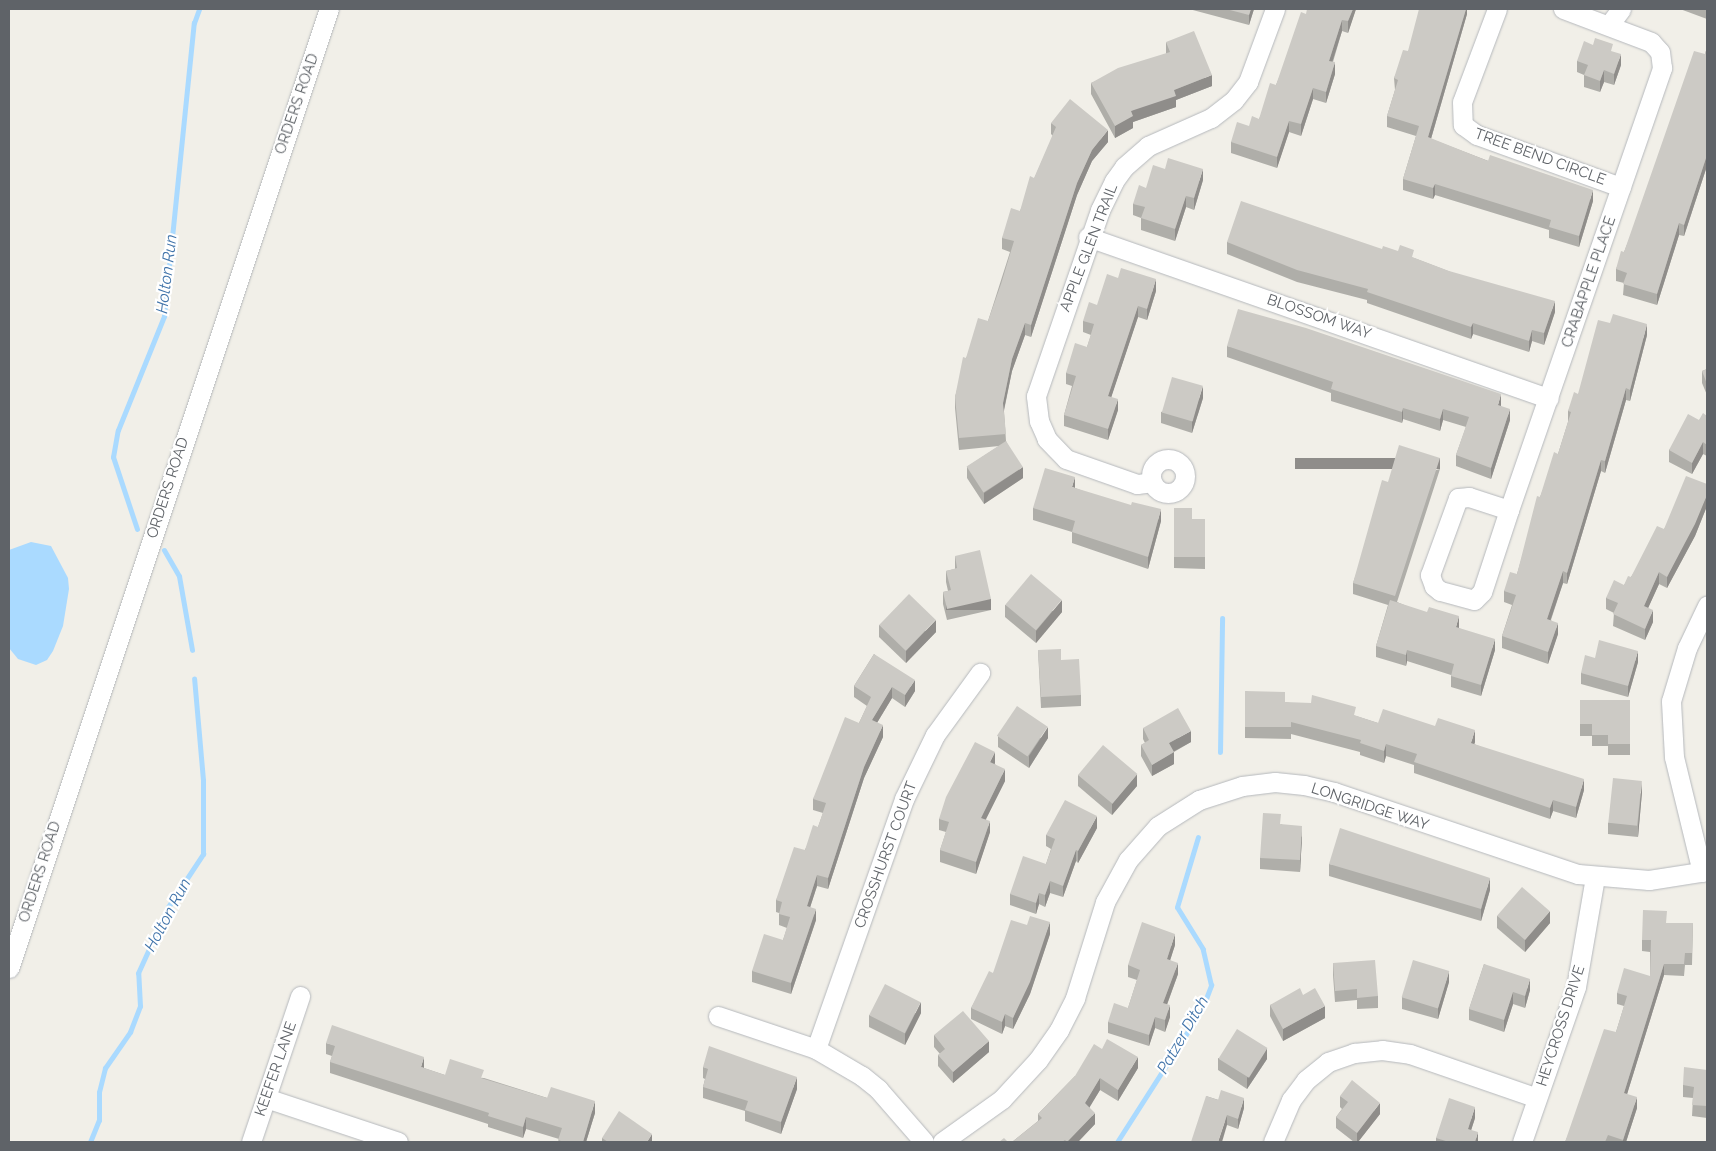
<!DOCTYPE html>
<style>
body{margin:0}
#map{position:relative;width:1716px;height:1151px;overflow:hidden;background:#f1efe8;font-family:Raleway,sans-serif}
div>[style]{position:absolute}
[style*='--x']{left:calc(var(--x)*1px);top:calc(var(--y)*1px);width:calc(var(--w)*1px);rotate:calc(var(--a)*1deg)}
.water>*{inset:0;background:#aadaff}
.stream>*{height:5px;margin:-2.5px;padding:0 2.5px;transform-origin:2.5px;border-radius:2.5px;background:#aadaff}
.roads{filter:drop-shadow(0 0 1px #b5b8bc) drop-shadow(0 0 1px #b5b8bc)}
.minor>*{height:19px;margin:-9.5px;padding:0 9.5px;transform-origin:9.5px;border-radius:9.5px;background:#fff}
.minor>.ring{margin:-9.5px;padding:0;box-sizing:content-box;background:none;border:19px solid #fff;border-radius:50%}
.wall>*{inset:0;background:#afaea9}
.shaded-wall>*{inset:0;background:#8f8d8a;transform-origin:0 0}
.building>*{inset:0;background:#cccac5;transform-origin:0 0}
span{translate:-50% -50%;white-space:nowrap;text-align:center;line-height:1.15;-webkit-text-stroke:4.5px #fff;paint-order:stroke}
.street-label{font-size:15px;color:#5f6368}
.water-label{font-size:16px;color:#4174aa;font-style:italic}
.frame{position:absolute;inset:0;border:10px solid #5f6368;pointer-events:none}
</style>
<div id="map">
<div class="water">
<div style="clip-path:polygon(31px 542px,51px 546px,68px 578px,69px 589px,63px 626px,53px 651px,47px 660px,36px 665px,18px 659px,9px 648px,9px 550px)"></div>
</div>
<div class="stream">
<div style="--x:137;--y:529;--w:76;--a:-108.4"></div>
<div style="--x:113;--y:457;--w:27;--a:-80"></div>
<div style="--x:118;--y:430;--w:123;--a:-68"></div>
<div style="--x:164;--y:316;--w:295;--a:-84.2"></div>
<div style="--x:194;--y:23;--w:15;--a:-70"></div>
<div style="--x:164;--y:550;--w:30;--a:60"></div>
<div style="--x:179;--y:576;--w:75;--a:80"></div>
<div style="--x:1220;--y:752;--w:134;--a:-89.1"></div>
<div style="--x:90;--y:1142;--w:24;--a:-68"></div>
<div style="--x:99;--y:1120;--w:28;--a:-90"></div>
<div style="--x:99;--y:1092;--w:25;--a:-76"></div>
<div style="--x:105;--y:1068;--w:44;--a:-55.2"></div>
<div style="--x:130;--y:1032;--w:28;--a:-69"></div>
<div style="--x:140;--y:1006;--w:33;--a:-93"></div>
<div style="--x:138;--y:973;--w:72;--a:-65.6"></div>
<div style="--x:168;--y:907;--w:64;--a:-56.6"></div>
<div style="--x:203;--y:854;--w:74;--a:-90"></div>
<div style="--x:203;--y:780;--w:102;--a:-95"></div>
<div style="--x:1117;--y:1142;--w:158;--a:-57.4"></div>
<div style="--x:1202;--y:1009;--w:26;--a:-69"></div>
<div style="--x:1211;--y:985;--w:37;--a:-103"></div>
<div style="--x:1203;--y:949;--w:49;--a:-121.8"></div>
<div style="--x:1177;--y:907;--w:73;--a:-73.3"></div>
</div>
<div class="roads">
<div class="minor">
<div style="--x:1497;--y:9;--w:99;--a:110.6"></div>
<div style="--x:1462;--y:102;--w:23;--a:88"></div>
<div style="--x:1463;--y:125;--w:17;--a:36"></div>
<div style="--x:1477;--y:135;--w:153;--a:19.9"></div>
<div style="--x:1609;--y:25;--w:20;--a:-53"></div>
<div style="--x:1088;--y:237;--w:488;--a:19.3"></div>
<div class="ring" style="left:1151px;top:459px;width:15px;height:15px"></div>
<div style="--x:1152;--y:482;--w:15;--a:172"></div>
<div style="--x:1137;--y:484;--w:75;--a:-160.6"></div>
<div style="--x:1066;--y:459;--w:28;--a:-134"></div>
<div style="--x:1047;--y:439;--w:20;--a:-114"></div>
<div style="--x:1039;--y:421;--w:25;--a:-97"></div>
<div style="--x:1036;--y:396;--w:197;--a:-71"></div>
<div style="--x:1100;--y:210;--w:32;--a:-64"></div>
<div style="--x:1114;--y:181;--w:17;--a:-54"></div>
<div style="--x:1124;--y:167;--w:32;--a:-41"></div>
<div style="--x:1148;--y:146;--w:69;--a:-24"></div>
<div style="--x:1211;--y:118;--w:29;--a:-38"></div>
<div style="--x:1234;--y:100;--w:23;--a:-52"></div>
<div style="--x:1248;--y:82;--w:78;--a:-69.7"></div>
<div style="--x:1509;--y:510;--w:86;--a:108.2"></div>
<div style="--x:1482;--y:592;--w:11;--a:135"></div>
<div style="--x:1474;--y:600;--w:35;--a:-165"></div>
<div style="--x:1440;--y:591;--w:8;--a:-140"></div>
<div style="--x:1434;--y:586;--w:12;--a:-110"></div>
<div style="--x:1430;--y:575;--w:82;--a:-70"></div>
<div style="--x:1458;--y:498;--w:11;--a:-5"></div>
<div style="--x:1469;--y:497;--w:42;--a:18"></div>
<div style="--x:1509;--y:510;--w:468;--a:-70.9"></div>
<div style="--x:1662;--y:68;--w:16;--a:-97"></div>
<div style="--x:1660;--y:52;--w:13;--a:-132"></div>
<div style="--x:1651;--y:42;--w:94;--a:-159.4"></div>
<div style="--x:1702;--y:872;--w:118;--a:-103.7"></div>
<div style="--x:1674;--y:757;--w:56;--a:-93.1"></div>
<div style="--x:1671;--y:701;--w:55;--a:-73.2"></div>
<div style="--x:1687;--y:648;--w:47;--a:-64.5"></div>
<div style="--x:9;--y:968;--w:1011;--a:-71.55"></div>
<div style="--x:718;--y:1016;--w:103;--a:18.6"></div>
<div style="--x:816;--y:1049;--w:53;--a:30.4"></div>
<div style="--x:862;--y:1076;--w:21;--a:39"></div>
<div style="--x:878;--y:1089;--w:70;--a:49"></div>
<div style="--x:816;--y:1049;--w:265;--a:-70.6"></div>
<div style="--x:904;--y:799;--w:71;--a:-64.2"></div>
<div style="--x:935;--y:735;--w:77;--a:-54"></div>
<div style="--x:266;--y:1098;--w:139;--a:18.4"></div>
<div style="--x:251;--y:1142;--w:154;--a:-71.4"></div>
<div style="--x:942;--y:1142;--w:74;--a:-35.6"></div>
<div style="--x:1002;--y:1099;--w:53;--a:-47.3"></div>
<div style="--x:1038;--y:1060;--w:37;--a:-55"></div>
<div style="--x:1059;--y:1030;--w:36;--a:-63"></div>
<div style="--x:1075;--y:998;--w:101;--a:-72.6"></div>
<div style="--x:1105;--y:902;--w:48;--a:-61.3"></div>
<div style="--x:1128;--y:860;--w:45;--a:-48.6"></div>
<div style="--x:1158;--y:826;--w:49;--a:-32.4"></div>
<div style="--x:1199;--y:800;--w:45;--a:-18"></div>
<div style="--x:1242;--y:786;--w:33;--a:-7"></div>
<div style="--x:1275;--y:782;--w:29;--a:6"></div>
<div style="--x:1304;--y:785;--w:31;--a:13"></div>
<div style="--x:1334;--y:792;--w:257;--a:18.6"></div>
<div style="--x:1578;--y:874;--w:71;--a:4.8"></div>
<div style="--x:1649;--y:880;--w:59;--a:-8.8"></div>
<div style="--x:1273;--y:1142;--w:46;--a:-66.8"></div>
<div style="--x:1291;--y:1100;--w:25;--a:-53"></div>
<div style="--x:1306;--y:1080;--w:28;--a:-39"></div>
<div style="--x:1328;--y:1062;--w:28;--a:-19"></div>
<div style="--x:1354;--y:1053;--w:28;--a:-6"></div>
<div style="--x:1382;--y:1050;--w:28;--a:8"></div>
<div style="--x:1410;--y:1054;--w:134;--a:19.1"></div>
<div style="--x:1522;--y:1142;--w:164;--a:-70.8"></div>
<div style="--x:1576;--y:987;--w:112;--a:-80.2"></div>
</div>
</div>
<div class="wall">
<div style="clip-path:polygon(1189px 9px,1254px 9px,1249px 25px)"></div>
<div style="clip-path:polygon(1356px 9px,1348px 33px,1342px 31px,1333px 62px,1335px 74px,1326px 103px,1313px 99px,1301px 136px,1289px 132px,1277px 168px,1231px 153px,1231px 142px,1259px 119px,1276px 85px,1306px 14px)"></div>
<div style="clip-path:polygon(1467px 9px,1467px 14px,1431px 139px,1593px 201px,1579px 247px,1549px 238px,1549px 230px,1435px 195px,1433px 199px,1403px 190px,1403px 179px,1416px 136px,1387px 127px,1387px 116px,1395px 90px,1394px 78px,1408px 51px)"></div>
<div style="clip-path:polygon(1680px 9px,1707px 9px,1707px 19px)"></div>
<div style="clip-path:polygon(1166px 42px,1212px 86px,1176px 100px,1176px 107px,1133px 122px,1133px 128px,1115px 138px,1091px 94px,1091px 83px,1166px 54px)"></div>
<div style="clip-path:polygon(1707px 47px,1707px 166px,1684px 236px,1679px 235px,1657px 305px,1623px 295px,1624px 283px,1616px 281px,1616px 269px,1624px 252px,1705px 54px)"></div>
<div style="clip-path:polygon(1613px 52px,1621px 65px,1614px 85px,1604px 82px,1600px 92px,1584px 87px,1584px 75px,1577px 72px,1577px 61px)"></div>
<div style="clip-path:polygon(1051px 123px,1108px 142px,1092px 161px,1077px 195px,1031px 337px,1025px 335px,1012px 371px,1004px 411px,1006px 441px,1023px 478px,984px 504px,967px 478px,967px 467px,999px 446px,959px 450px,955px 408px,955px 397px,966px 358px,988px 321px,1010px 252px,1002px 249px,1002px 238px,1020px 211px,1053px 136px,1051px 134px)"></div>
<div style="clip-path:polygon(1203px 180px,1194px 210px,1186px 207px,1175px 241px,1141px 230px,1141px 218px,1133px 215px,1133px 204px,1146px 188px)"></div>
<div style="clip-path:polygon(1227px 242px,1382px 249px,1414px 258px,1555px 312px,1544px 345px,1532px 341px,1529px 352px,1473px 334px,1471px 339px,1367px 303px,1367px 300px,1297px 282px,1227px 254px)"></div>
<div style="clip-path:polygon(1156px 291px,1147px 320px,1138px 317px,1111px 397px,1118px 410px,1108px 440px,1064px 426px,1064px 415px,1072px 386px,1066px 384px,1066px 373px,1087px 347px,1091px 335px,1083px 332px,1083px 321px)"></div>
<div style="clip-path:polygon(1647px 335px,1630px 401px,1626px 400px,1605px 473px,1601px 471px,1567px 584px,1563px 583px,1551px 620px,1558px 634px,1548px 664px,1502px 648px,1502px 636px,1512px 605px,1504px 602px,1504px 591px,1517px 574px,1540px 497px,1558px 454px,1568px 422px,1568px 411px,1578px 394px)"></div>
<div style="clip-path:polygon(1227px 346px,1501px 405px,1501px 406px,1510px 420px,1491px 479px,1456px 466px,1456px 455px,1466px 427px,1443px 420px,1440px 431px,1403px 419px,1402px 423px,1331px 401px,1331px 393px,1227px 357px)"></div>
<div style="clip-path:polygon(1707px 369px,1707px 395px,1702px 383px,1702px 371px)"></div>
<div style="clip-path:polygon(1203px 398px,1192px 433px,1161px 423px,1161px 412px)"></div>
<div style="clip-path:polygon(1707px 416px,1707px 456px,1703px 454px,1692px 474px,1669px 462px,1669px 450px,1699px 420px)"></div>
<div style="clip-path:polygon(1440px 469px,1397px 602px,1459px 628px,1495px 650px,1481px 696px,1451px 687px,1451px 675px,1407px 661px,1406px 666px,1376px 657px,1376px 646px,1388px 605px,1353px 594px,1353px 583px,1388px 482px)"></div>
<div style="clip-path:polygon(1707px 484px,1707px 506px,1695px 536px,1667px 588px,1659px 584px,1648px 608px,1653px 622px,1645px 640px,1613px 626px,1614px 613px,1606px 609px,1606px 598px,1624px 585px,1631px 577px,1664px 529px)"></div>
<div style="clip-path:polygon(1075px 488px,1161px 521px,1148px 569px,1072px 543px,1072px 532px,1033px 520px,1033px 508px)"></div>
<div style="clip-path:polygon(1174px 508px,1192px 519px,1205px 519px,1205px 569px,1174px 568px)"></div>
<div style="clip-path:polygon(955px 556px,991px 610px,947px 620px,943px 604px,943px 592px,948px 591px,946px 582px,946px 571px,955px 569px)"></div>
<div style="clip-path:polygon(1005px 605px,1062px 612px,1036px 643px,1005px 617px)"></div>
<div style="clip-path:polygon(879px 625px,936px 632px,906px 663px,879px 637px)"></div>
<div style="clip-path:polygon(1038px 650px,1061px 660px,1081px 695px,1081px 706px,1041px 708px)"></div>
<div style="clip-path:polygon(874px 654px,915px 691px,905px 707px,892px 698px,877px 723px,883px 737px,864px 778px,828px 889px,817px 886px,810px 907px,816px 920px,791px 994px,752px 982px,752px 971px,783px 940px,787px 928px,779px 925px,779px 913px,776px 912px,776px 900px,818px 827px,823px 813px,813px 810px,813px 799px,859px 723px,867px 706px,854px 697px,854px 686px)"></div>
<div style="clip-path:polygon(1595px 658px,1638px 662px,1628px 697px,1581px 684px,1581px 673px)"></div>
<div style="clip-path:polygon(1245px 691px,1285px 702px,1356px 716px,1378px 723px,1475px 742px,1474px 744px,1584px 790px,1576px 818px,1553px 811px,1550px 819px,1414px 773px,1414px 765px,1386px 756px,1384px 763px,1360px 755px,1360px 752px,1291px 734px,1291px 739px,1245px 738px)"></div>
<div style="clip-path:polygon(1580px 700px,1630px 700px,1630px 755px,1608px 755px,1608px 746px,1592px 746px,1592px 736px,1580px 736px)"></div>
<div style="clip-path:polygon(1143px 728px,1191px 742px,1174px 752px,1174px 764px,1152px 776px,1141px 756px,1141px 745px,1145px 743px,1143px 739px)"></div>
<div style="clip-path:polygon(998px 736px,1048px 738px,1029px 768px,998px 747px)"></div>
<div style="clip-path:polygon(995px 763px,995px 764px,1005px 781px,986px 819px,990px 832px,976px 874px,940px 862px,940px 850px,946px 832px,939px 830px,939px 819px)"></div>
<div style="clip-path:polygon(1078px 775px,1137px 786px,1112px 815px,1078px 786px)"></div>
<div style="clip-path:polygon(1642px 792px,1638px 837px,1608px 834px,1608px 823px)"></div>
<div style="clip-path:polygon(1281px 824px,1302px 837px,1300px 872px,1260px 869px,1260px 858px)"></div>
<div style="clip-path:polygon(1097px 828px,1078px 863px,1076px 861px,1063px 897px,1050px 893px,1045px 907px,1039px 904px,1036px 914px,1010px 905px,1010px 894px,1046px 864px,1051px 849px,1046px 846px,1046px 835px)"></div>
<div style="clip-path:polygon(1329px 864px,1490px 890px,1481px 921px,1329px 876px)"></div>
<div style="clip-path:polygon(1497px 916px,1550px 923px,1525px 952px,1497px 928px)"></div>
<div style="clip-path:polygon(1667px 923px,1693px 923px,1692px 965px,1685px 965px,1684px 976px,1664px 975px,1627px 1094px,1637px 1108px,1626px 1142px,1565px 1142px,1616px 1032px,1624px 1006px,1617px 1004px,1617px 993px,1650px 976px,1650px 952px,1642px 951px,1642px 940px)"></div>
<div style="clip-path:polygon(1050px 934px,1030px 994px,1013px 1029px,1005px 1026px,1002px 1034px,971px 1019px,971px 1008px,993px 973px)"></div>
<div style="clip-path:polygon(1175px 945px,1170px 960px,1178px 974px,1167px 1005px,1170px 1017px,1165px 1032px,1155px 1028px,1149px 1046px,1108px 1033px,1108px 1022px,1128px 1008px,1137px 980px,1128px 977px,1128px 965px)"></div>
<div style="clip-path:polygon(1333px 963px,1378px 996px,1378px 1008px,1357px 1009px,1357px 1000px,1335px 1002px,1333px 975px)"></div>
<div style="clip-path:polygon(1484px 964px,1530px 990px,1525px 1008px,1513px 1004px,1504px 1032px,1469px 1020px,1469px 1009px)"></div>
<div style="clip-path:polygon(1449px 982px,1438px 1019px,1402px 1009px,1402px 997px)"></div>
<div style="clip-path:polygon(1303px 995px,1325px 1018px,1283px 1041px,1270px 1016px,1270px 1005px)"></div>
<div style="clip-path:polygon(921px 1013px,905px 1045px,869px 1027px,869px 1015px)"></div>
<div style="clip-path:polygon(934px 1035px,989px 1052px,953px 1083px,938px 1066px,938px 1055px,940px 1054px,934px 1047px)"></div>
<div style="clip-path:polygon(326px 1043px,424px 1068px,445px 1075px,484px 1078px,595px 1113px,586px 1142px,558px 1142px,559px 1139px,526px 1129px,523px 1138px,488px 1127px,488px 1124px,330px 1073px,330px 1062px,332px 1056px,326px 1054px)"></div>
<div style="clip-path:polygon(1218px 1058px,1267px 1059px,1247px 1089px,1218px 1070px)"></div>
<div style="clip-path:polygon(703px 1067px,797px 1089px,781px 1134px,745px 1121px,745px 1111px,703px 1098px,703px 1087px,705px 1079px,703px 1078px)"></div>
<div style="clip-path:polygon(1138px 1068px,1118px 1101px,1100px 1090px,1089px 1107px,1095px 1124px,1078px 1142px,1012px 1142px,1038px 1121px,1038px 1114px,1075px 1076px)"></div>
<div style="clip-path:polygon(1707px 1070px,1707px 1118px,1692px 1116px,1693px 1098px,1683px 1097px,1683px 1085px)"></div>
<div style="clip-path:polygon(1206px 1096px,1244px 1108px,1238px 1129px,1227px 1125px)"></div>
<div style="clip-path:polygon(1340px 1096px,1380px 1114px,1358px 1142px,1354px 1142px,1336px 1128px,1336px 1117px,1342px 1109px,1340px 1107px)"></div>
<div style="clip-path:polygon(1475px 1118px,1471px 1130px,1478px 1142px,1436px 1142px,1436px 1138px)"></div>
<div style="clip-path:polygon(602px 1138px,652px 1142px,602px 1142px)"></div>
</div>
<div class="shaded-wall">
<div style="clip-path:polygon(1251px 9px,1254px 9px,1249px 25px,1249px 15px)"></div>
<div style="clip-path:polygon(1353px 9px,1356px 9px,1348px 33px,1348px 21px)"></div>
<div style="clip-path:polygon(1466px 9px,1467px 9px,1467px 14px,1428px 149px,1428px 137px)"></div>
<div style="clip-path:polygon(1342px 20px,1342px 31px,1329px 72px,1329px 61px)"></div>
<div style="clip-path:polygon(1621px 54px,1621px 65px,1614px 85px,1614px 74px)"></div>
<div style="clip-path:polygon(1335px 62px,1335px 74px,1326px 103px,1326px 92px)"></div>
<div style="clip-path:polygon(1604px 70px,1604px 82px,1600px 92px,1600px 81px)"></div>
<div style="clip-path:polygon(1212px 75px,1212px 86px,1176px 100px,1176px 107px,1133px 122px,1133px 128px,1115px 138px,1115px 126px,1131px 111px,1174px 90px)"></div>
<div style="clip-path:polygon(1313px 88px,1313px 99px,1301px 136px,1301px 124px)"></div>
<div style="clip-path:polygon(1289px 121px,1289px 132px,1277px 168px,1277px 157px)"></div>
<div style="clip-path:polygon(1108px 130px,1108px 142px,1092px 161px,1077px 195px,1031px 337px,1031px 325px,1077px 183px,1092px 150px)"></div>
<div style="clip-path:polygon(1707px 155px,1707px 166px,1684px 236px,1684px 225px)"></div>
<div style="clip-path:polygon(1203px 169px,1203px 180px,1194px 210px,1194px 198px)"></div>
<div style="clip-path:polygon(1435px 184px,1435px 195px,1433px 199px,1433px 188px)"></div>
<div style="clip-path:polygon(1593px 190px,1593px 201px,1579px 247px,1579px 236px)"></div>
<div style="clip-path:polygon(1186px 196px,1186px 207px,1175px 241px,1175px 229px)"></div>
<div style="clip-path:polygon(1679px 223px,1679px 235px,1657px 305px,1657px 294px)"></div>
<div style="clip-path:polygon(1156px 279px,1156px 291px,1147px 320px,1147px 309px)"></div>
<div style="clip-path:polygon(1555px 301px,1555px 312px,1544px 345px,1544px 333px)"></div>
<div style="clip-path:polygon(1138px 306px,1138px 317px,1108px 407px,1108px 396px)"></div>
<div style="clip-path:polygon(1025px 323px,1025px 335px,1012px 371px,1003px 414px,1003px 403px,1012px 359px)"></div>
<div style="clip-path:polygon(1473px 323px,1473px 334px,1471px 339px,1471px 327px)"></div>
<div style="clip-path:polygon(1647px 324px,1647px 335px,1630px 401px,1630px 390px)"></div>
<div style="clip-path:polygon(1532px 330px,1532px 341px,1529px 352px,1529px 341px)"></div>
<div style="clip-path:polygon(1203px 386px,1203px 398px,1192px 433px,1192px 421px)"></div>
<div style="clip-path:polygon(1626px 388px,1626px 400px,1605px 473px,1605px 461px)"></div>
<div style="clip-path:polygon(1501px 394px,1501px 405px,1498px 417px,1498px 405px)"></div>
<div style="clip-path:polygon(1118px 399px,1118px 410px,1108px 440px,1108px 429px)"></div>
<div style="clip-path:polygon(1403px 408px,1403px 419px,1402px 423px,1402px 412px)"></div>
<div style="clip-path:polygon(1443px 409px,1443px 420px,1440px 431px,1440px 419px)"></div>
<div style="clip-path:polygon(1510px 409px,1510px 420px,1491px 479px,1491px 468px)"></div>
<div style="clip-path:polygon(1703px 442px,1703px 454px,1692px 474px,1692px 463px)"></div>
<div style="left:1440px;top:458px;width:11px;height:145px;rotate:90deg"></div>
<div style="clip-path:polygon(1601px 460px,1601px 471px,1567px 584px,1567px 573px)"></div>
<div style="clip-path:polygon(1023px 467px,1023px 478px,984px 504px,984px 493px)"></div>
<div style="clip-path:polygon(1075px 477px,1075px 488px,1072px 487px)"></div>
<div style="clip-path:polygon(1707px 495px,1707px 506px,1695px 536px,1667px 588px,1667px 577px)"></div>
<div style="clip-path:polygon(1161px 509px,1161px 521px,1148px 569px,1148px 557px)"></div>
<div style="clip-path:polygon(1563px 571px,1563px 583px,1547px 630px,1547px 619px)"></div>
<div style="clip-path:polygon(1659px 572px,1659px 584px,1644px 617px,1644px 606px)"></div>
<div style="left:991px;top:599px;width:11px;height:45px;rotate:90deg"></div>
<div style="clip-path:polygon(1062px 600px,1062px 612px,1036px 643px,1036px 631px)"></div>
<div style="clip-path:polygon(1653px 610px,1653px 622px,1645px 640px,1645px 629px)"></div>
<div style="clip-path:polygon(1459px 616px,1459px 628px,1456px 638px,1456px 627px)"></div>
<div style="clip-path:polygon(936px 620px,936px 632px,906px 663px,906px 651px)"></div>
<div style="clip-path:polygon(1558px 623px,1558px 634px,1548px 664px,1548px 652px)"></div>
<div style="clip-path:polygon(1495px 639px,1495px 650px,1481px 696px,1481px 685px)"></div>
<div style="clip-path:polygon(1407px 650px,1407px 661px,1406px 666px,1406px 655px)"></div>
<div style="clip-path:polygon(1638px 651px,1638px 662px,1628px 697px,1628px 686px)"></div>
<div style="clip-path:polygon(915px 680px,915px 691px,905px 707px,905px 695px)"></div>
<div style="clip-path:polygon(892px 687px,892px 698px,872px 731px,872px 720px)"></div>
<div style="clip-path:polygon(883px 725px,883px 737px,864px 778px,828px 889px,828px 878px,864px 767px)"></div>
<div style="clip-path:polygon(1048px 727px,1048px 738px,1029px 768px,1029px 756px)"></div>
<div style="clip-path:polygon(1475px 730px,1475px 742px,1471px 754px,1471px 743px)"></div>
<div style="clip-path:polygon(1191px 731px,1191px 742px,1169px 754px,1169px 743px)"></div>
<div style="clip-path:polygon(1386px 744px,1386px 756px,1384px 763px,1384px 751px)"></div>
<div style="clip-path:polygon(995px 752px,995px 763px,990px 773px,990px 762px)"></div>
<div style="clip-path:polygon(1174px 752px,1174px 764px,1152px 776px,1152px 765px)"></div>
<div style="clip-path:polygon(1005px 769px,1005px 781px,981px 829px,981px 818px)"></div>
<div style="clip-path:polygon(1137px 774px,1137px 786px,1112px 815px,1112px 804px)"></div>
<div style="clip-path:polygon(1584px 779px,1584px 790px,1576px 818px,1576px 807px)"></div>
<div style="clip-path:polygon(1642px 781px,1642px 792px,1638px 837px,1638px 826px)"></div>
<div style="clip-path:polygon(1553px 800px,1553px 811px,1550px 819px,1550px 808px)"></div>
<div style="clip-path:polygon(1097px 816px,1097px 828px,1078px 863px,1078px 851px)"></div>
<div style="clip-path:polygon(990px 821px,990px 832px,976px 874px,976px 862px)"></div>
<div style="clip-path:polygon(1302px 826px,1302px 837px,1300px 872px,1300px 860px)"></div>
<div style="clip-path:polygon(1076px 850px,1076px 861px,1063px 897px,1063px 886px)"></div>
<div style="clip-path:polygon(817px 875px,817px 886px,807px 917px,807px 906px)"></div>
<div style="clip-path:polygon(1490px 878px,1490px 890px,1481px 921px,1481px 909px)"></div>
<div style="clip-path:polygon(1050px 881px,1050px 893px,1045px 907px,1045px 895px)"></div>
<div style="clip-path:polygon(1039px 893px,1039px 904px,1036px 914px,1036px 903px)"></div>
<div style="clip-path:polygon(816px 909px,816px 920px,791px 994px,791px 983px)"></div>
<div style="clip-path:polygon(1550px 911px,1550px 923px,1525px 952px,1525px 940px)"></div>
<div style="clip-path:polygon(1050px 922px,1050px 934px,1030px 994px,1013px 1029px,1013px 1018px)"></div>
<div style="clip-path:polygon(1175px 934px,1175px 945px,1167px 970px,1167px 959px)"></div>
<div style="clip-path:polygon(1178px 963px,1178px 974px,1163px 1015px,1163px 1003px)"></div>
<div style="clip-path:polygon(1664px 964px,1664px 975px,1624px 1104px,1624px 1093px)"></div>
<div style="clip-path:polygon(1449px 971px,1449px 982px,1438px 1019px,1438px 1008px)"></div>
<div style="clip-path:polygon(1530px 979px,1530px 990px,1525px 1008px,1525px 996px)"></div>
<div style="clip-path:polygon(1513px 992px,1513px 1004px,1504px 1032px,1504px 1020px)"></div>
<div style="clip-path:polygon(921px 1002px,921px 1013px,905px 1045px,905px 1034px)"></div>
<div style="clip-path:polygon(1170px 1005px,1170px 1017px,1165px 1032px,1165px 1020px)"></div>
<div style="clip-path:polygon(1325px 1006px,1325px 1018px,1283px 1041px,1283px 1029px)"></div>
<div style="clip-path:polygon(1005px 1014px,1005px 1026px,1002px 1034px,1002px 1022px)"></div>
<div style="clip-path:polygon(1155px 1017px,1155px 1028px,1149px 1046px,1149px 1035px)"></div>
<div style="clip-path:polygon(989px 1041px,989px 1052px,953px 1083px,953px 1072px)"></div>
<div style="clip-path:polygon(1267px 1048px,1267px 1059px,1247px 1089px,1247px 1078px)"></div>
<div style="clip-path:polygon(424px 1057px,424px 1068px,421px 1067px)"></div>
<div style="clip-path:polygon(1138px 1057px,1138px 1068px,1118px 1101px,1118px 1090px)"></div>
<div style="clip-path:polygon(797px 1077px,797px 1089px,781px 1134px,781px 1122px)"></div>
<div style="clip-path:polygon(1100px 1078px,1100px 1090px,1085px 1115px,1085px 1103px)"></div>
<div style="clip-path:polygon(1637px 1097px,1637px 1108px,1626px 1142px,1623px 1142px,1623px 1140px)"></div>
<div style="clip-path:polygon(1244px 1098px,1244px 1108px,1238px 1129px,1238px 1119px)"></div>
<div style="clip-path:polygon(595px 1101px,595px 1113px,586px 1142px,583px 1142px)"></div>
<div style="clip-path:polygon(1380px 1103px,1380px 1114px,1358px 1142px,1357px 1142px,1357px 1133px)"></div>
<div style="clip-path:polygon(1475px 1107px,1475px 1118px,1468px 1140px,1468px 1129px)"></div>
<div style="clip-path:polygon(1095px 1113px,1095px 1124px,1078px 1142px,1067px 1142px)"></div>
<div style="clip-path:polygon(1227px 1115px,1227px 1125px,1222px 1142px,1218px 1142px)"></div>
<div style="clip-path:polygon(526px 1117px,526px 1129px,523px 1138px,523px 1127px)"></div>
<div style="clip-path:polygon(1478px 1132px,1478px 1142px,1475px 1142px)"></div>
<div style="clip-path:polygon(652px 1134px,652px 1142px,647px 1142px)"></div>
</div>
<div class="building">
<div style="clip-path:polygon(1226px 9px,1251px 9px,1249px 15px)"></div>
<div style="clip-path:polygon(1307px 9px,1353px 9px,1348px 21px,1342px 20px,1329px 61px,1335px 62px,1326px 92px,1313px 88px,1301px 124px,1289px 121px,1277px 157px,1231px 142px,1237px 122px,1249px 126px,1252px 116px,1259px 119px,1270px 83px,1276px 85px,1301px 12px,1306px 14px)"></div>
<div style="clip-path:polygon(1419px 9px,1466px 9px,1428px 137px,1488px 161px,1490px 155px,1593px 190px,1579px 236px,1549px 227px,1551px 220px,1435px 184px,1433px 188px,1403px 179px,1419px 126px,1387px 116px,1398px 80px,1394px 78px,1403px 50px,1408px 51px)"></div>
<div style="clip-path:polygon(1194px 31px,1212px 75px,1174px 90px,1176px 96px,1131px 111px,1133px 116px,1115px 126px,1091px 83px,1118px 68px,1170px 52px,1166px 42px)"></div>
<div style="clip-path:polygon(1595px 38px,1613px 44px,1611px 51px,1621px 54px,1614px 74px,1604px 70px,1600px 81px,1584px 75px,1588px 65px,1577px 61px,1584px 41px,1593px 45px)"></div>
<div style="clip-path:polygon(1707px 47px,1707px 155px,1684px 225px,1679px 223px,1657px 294px,1623px 284px,1627px 273px,1616px 269px,1621px 251px,1624px 252px,1694px 51px,1705px 54px)"></div>
<div style="clip-path:polygon(1070px 99px,1108px 130px,1092px 150px,1077px 183px,1031px 325px,1025px 323px,1012px 359px,1003px 403px,1006px 434px,959px 438px,955px 397px,963px 357px,966px 358px,978px 318px,988px 321px,1001px 284px,1014px 241px,1002px 238px,1011px 208px,1020px 211px,1030px 176px,1034px 178px,1056px 127px,1051px 123px)"></div>
<div style="clip-path:polygon(1168px 158px,1203px 169px,1194px 198px,1186px 196px,1175px 229px,1141px 218px,1145px 207px,1133px 204px,1139px 185px,1146px 188px,1153px 165px,1165px 169px)"></div>
<div style="clip-path:polygon(1241px 201px,1382px 249px,1383px 246px,1398px 251px,1400px 245px,1414px 250px,1412px 257px,1449px 271px,1555px 301px,1544px 333px,1532px 330px,1529px 341px,1473px 323px,1471px 327px,1367px 292px,1368px 289px,1297px 270px,1227px 242px)"></div>
<div style="clip-path:polygon(1121px 268px,1156px 279px,1147px 309px,1138px 306px,1108px 396px,1118px 399px,1108px 429px,1064px 415px,1076px 376px,1066px 373px,1075px 343px,1087px 347px,1094px 324px,1083px 321px,1089px 302px,1097px 305px,1107px 274px,1118px 278px)"></div>
<div style="clip-path:polygon(1238px 309px,1306px 328px,1501px 394px,1498px 405px,1510px 409px,1491px 468px,1456px 455px,1469px 417px,1443px 409px,1440px 419px,1403px 408px,1402px 412px,1331px 389px,1333px 382px,1227px 346px)"></div>
<div style="clip-path:polygon(1613px 314px,1647px 324px,1630px 390px,1626px 388px,1605px 461px,1601px 460px,1567px 573px,1563px 571px,1547px 619px,1558px 623px,1548px 652px,1502px 636px,1516px 595px,1504px 591px,1510px 572px,1517px 574px,1537px 496px,1540px 497px,1554px 452px,1558px 454px,1571px 412px,1568px 411px,1574px 392px,1578px 394px,1598px 320px,1610px 323px)"></div>
<div style="clip-path:polygon(1707px 369px,1707px 384px,1702px 371px)"></div>
<div style="left:1172px;top:377px;width:32px;height:37px;rotate:16deg"></div>
<div style="clip-path:polygon(1703px 413px,1707px 416px,1707px 445px,1703px 442px,1692px 463px,1669px 450px,1688px 414px,1699px 420px)"></div>
<div style="left:1006px;top:441px;width:31px;height:47px;rotate:57deg"></div>
<div style="clip-path:polygon(1399px 445px,1440px 458px,1395px 596px,1353px 583px,1382px 480px,1388px 482px)"></div>
<div style="clip-path:polygon(1045px 468px,1075px 477px,1072px 487px,1131px 505px,1132px 502px,1161px 509px,1148px 557px,1072px 532px,1075px 521px,1033px 508px)"></div>
<div style="clip-path:polygon(1686px 476px,1707px 484px,1707px 495px,1695px 524px,1667px 577px,1659px 572px,1644px 606px,1653px 610px,1645px 629px,1613px 614px,1618px 603px,1606px 598px,1614px 580px,1624px 585px,1628px 576px,1631px 577px,1657px 526px,1664px 529px)"></div>
<div style="clip-path:polygon(1174px 508px,1192px 508px,1192px 519px,1205px 519px,1205px 557px,1174px 557px)"></div>
<div style="clip-path:polygon(980px 550px,991px 599px,947px 609px,943px 592px,951px 590px,946px 571px,957px 568px,955px 556px)"></div>
<div style="left:1031px;top:574px;width:40px;height:40px;rotate:40deg"></div>
<div style="left:909px;top:594px;width:37px;height:43px;rotate:44deg"></div>
<div style="clip-path:polygon(1390px 600px,1427px 612px,1429px 607px,1459px 616px,1456px 627px,1495px 639px,1481px 685px,1451px 676px,1454px 664px,1407px 650px,1406px 655px,1376px 646px)"></div>
<div style="clip-path:polygon(1599px 640px,1638px 651px,1628px 686px,1581px 673px,1585px 655px,1595px 658px)"></div>
<div style="clip-path:polygon(1061px 649px,1061px 660px,1079px 659px,1081px 695px,1041px 697px,1038px 650px)"></div>
<div style="clip-path:polygon(874px 654px,915px 680px,905px 695px,892px 687px,872px 720px,883px 725px,864px 767px,828px 878px,817px 875px,807px 906px,816px 909px,791px 983px,752px 971px,764px 934px,783px 940px,790px 917px,779px 914px,782px 902px,776px 900px,794px 847px,805px 850px,813px 825px,818px 827px,826px 803px,813px 799px,845px 717px,859px 723px,871px 697px,854px 686px)"></div>
<div style="clip-path:polygon(1245px 691px,1285px 692px,1285px 702px,1311px 703px,1312px 695px,1356px 707px,1354px 715px,1378px 723px,1383px 709px,1435px 726px,1438px 718px,1475px 730px,1471px 743px,1584px 779px,1576px 807px,1553px 800px,1550px 808px,1414px 762px,1417px 754px,1386px 744px,1384px 751px,1360px 743px,1361px 740px,1291px 722px,1291px 727px,1245px 727px)"></div>
<div style="clip-path:polygon(1580px 700px,1630px 700px,1630px 744px,1608px 744px,1608px 735px,1592px 735px,1592px 724px,1580px 724px)"></div>
<div style="left:1017px;top:706px;width:37px;height:36px;rotate:34deg"></div>
<div style="clip-path:polygon(1178px 708px,1191px 731px,1169px 743px,1174px 752px,1152px 765px,1141px 745px,1149px 740px,1143px 728px)"></div>
<div style="clip-path:polygon(975px 742px,995px 752px,990px 762px,1005px 769px,981px 818px,990px 821px,976px 862px,940px 850px,949px 822px,939px 819px,946px 797px)"></div>
<div style="left:1103px;top:745px;width:45px;height:39px;rotate:40deg"></div>
<div style="left:1613px;top:778px;width:29px;height:45px;rotate:6deg"></div>
<div style="clip-path:polygon(1065px 800px,1097px 816px,1078px 851px,1076px 850px,1063px 886px,1050px 881px,1045px 895px,1039px 893px,1036px 903px,1010px 894px,1023px 856px,1046px 864px,1055px 839px,1046px 835px)"></div>
<div style="clip-path:polygon(1263px 813px,1281px 814px,1280px 824px,1302px 826px,1300px 860px,1260px 858px)"></div>
<div style="clip-path:polygon(1340px 828px,1490px 878px,1481px 909px,1329px 864px)"></div>
<div style="left:1522px;top:887px;width:37px;height:38px;rotate:41deg"></div>
<div style="clip-path:polygon(1643px 910px,1667px 911px,1666px 923px,1693px 923px,1692px 953px,1685px 953px,1684px 964px,1664px 964px,1624px 1093px,1637px 1097px,1623px 1140px,1608px 1135px,1605px 1142px,1565px 1142px,1604px 1029px,1616px 1032px,1627px 996px,1617px 993px,1624px 968px,1650px 976px,1651px 940px,1642px 940px)"></div>
<div style="clip-path:polygon(1030px 916px,1050px 922px,1030px 982px,1013px 1018px,1005px 1014px,1002px 1022px,971px 1008px,989px 971px,993px 973px,1011px 920px,1027px 925px)"></div>
<div style="clip-path:polygon(1142px 922px,1175px 934px,1167px 959px,1178px 963px,1163px 1003px,1170px 1005px,1165px 1020px,1155px 1017px,1149px 1035px,1108px 1022px,1114px 1003px,1128px 1008px,1140px 970px,1128px 965px)"></div>
<div style="clip-path:polygon(1375px 960px,1378px 996px,1357px 998px,1357px 989px,1335px 991px,1333px 963px)"></div>
<div style="left:1413px;top:960px;width:38px;height:39px;rotate:17deg"></div>
<div style="clip-path:polygon(1484px 964px,1530px 979px,1525px 996px,1513px 992px,1504px 1020px,1469px 1009px)"></div>
<div style="left:885px;top:984px;width:40px;height:35px;rotate:27deg"></div>
<div style="clip-path:polygon(1300px 988px,1303px 995px,1315px 988px,1325px 1006px,1283px 1029px,1270px 1005px)"></div>
<div style="clip-path:polygon(963px 1011px,989px 1041px,953px 1072px,938px 1055px,945px 1049px,934px 1035px)"></div>
<div style="clip-path:polygon(332px 1025px,424px 1057px,421px 1067px,445px 1075px,450px 1059px,484px 1070px,481px 1078px,547px 1098px,551px 1087px,595px 1101px,583px 1142px,564px 1142px,558px 1140px,562px 1128px,526px 1117px,523px 1127px,488px 1116px,489px 1113px,330px 1062px,335px 1046px,326px 1043px)"></div>
<div style="left:1237px;top:1029px;width:36px;height:35px;rotate:32deg"></div>
<div style="clip-path:polygon(1107px 1039px,1138px 1057px,1118px 1090px,1100px 1078px,1085px 1103px,1095px 1113px,1067px 1142px,1065px 1140px,1062px 1142px,1012px 1142px,1042px 1118px,1038px 1114px,1075px 1076px,1094px 1044px,1102px 1049px)"></div>
<div style="clip-path:polygon(709px 1046px,797px 1077px,781px 1122px,745px 1110px,748px 1101px,703px 1087px,708px 1069px,703px 1067px)"></div>
<div style="clip-path:polygon(1684px 1067px,1707px 1070px,1707px 1106px,1692px 1105px,1694px 1087px,1683px 1085px)"></div>
<div style="clip-path:polygon(1352px 1080px,1380px 1103px,1357px 1133px,1336px 1117px,1348px 1102px,1340px 1096px)"></div>
<div style="clip-path:polygon(1221px 1090px,1244px 1098px,1238px 1119px,1227px 1115px,1218px 1142px,1191px 1142px,1206px 1096px,1218px 1100px)"></div>
<div style="clip-path:polygon(1449px 1098px,1475px 1107px,1468px 1129px,1478px 1132px,1475px 1142px,1449px 1142px,1436px 1138px)"></div>
<div style="clip-path:polygon(619px 1111px,652px 1134px,647px 1142px,608px 1142px,602px 1138px)"></div>
<div style="clip-path:polygon(1004px 1138px,1008px 1142px,999px 1142px)"></div>
</div>
<div class="street-label">
<span style="left:297px;top:104px;rotate:-71deg">ORDERS ROAD</span>
<span style="left:1540px;top:157px;rotate:20deg">TREE BEND CIRCLE</span>
<span style="left:1089px;top:248px;rotate:-69deg">APPLE GLEN TRAIL</span>
<span style="left:1589px;top:282px;rotate:-71deg">CRABAPPLE PLACE</span>
<span style="left:1319px;top:317px;rotate:19deg">BLOSSOM WAY</span>
<span style="left:168px;top:488px;rotate:-72deg">ORDERS ROAD</span>
<span style="left:1370px;top:807px;rotate:18deg">LONGRIDGE WAY</span>
<span style="left:886px;top:855px;rotate:-70deg">CROSSHURST COURT</span>
<span style="left:40px;top:872px;rotate:-72deg">ORDERS ROAD</span>
<span style="left:1561px;top:1026px;rotate:-72deg">HEYCROSS DRIVE</span>
<span style="left:276px;top:1069px;rotate:-71deg">KEEFER LANE</span>
</div>
<div class="water-label">
<span style="left:167px;top:274px;rotate:-83deg">Holton Run</span>
<span style="left:168px;top:915px;rotate:-62deg">Holton Run</span>
<span style="left:1183px;top:1035px;rotate:-60deg">Patzer Ditch</span>
</div>
<div class="frame"></div>
</div>
